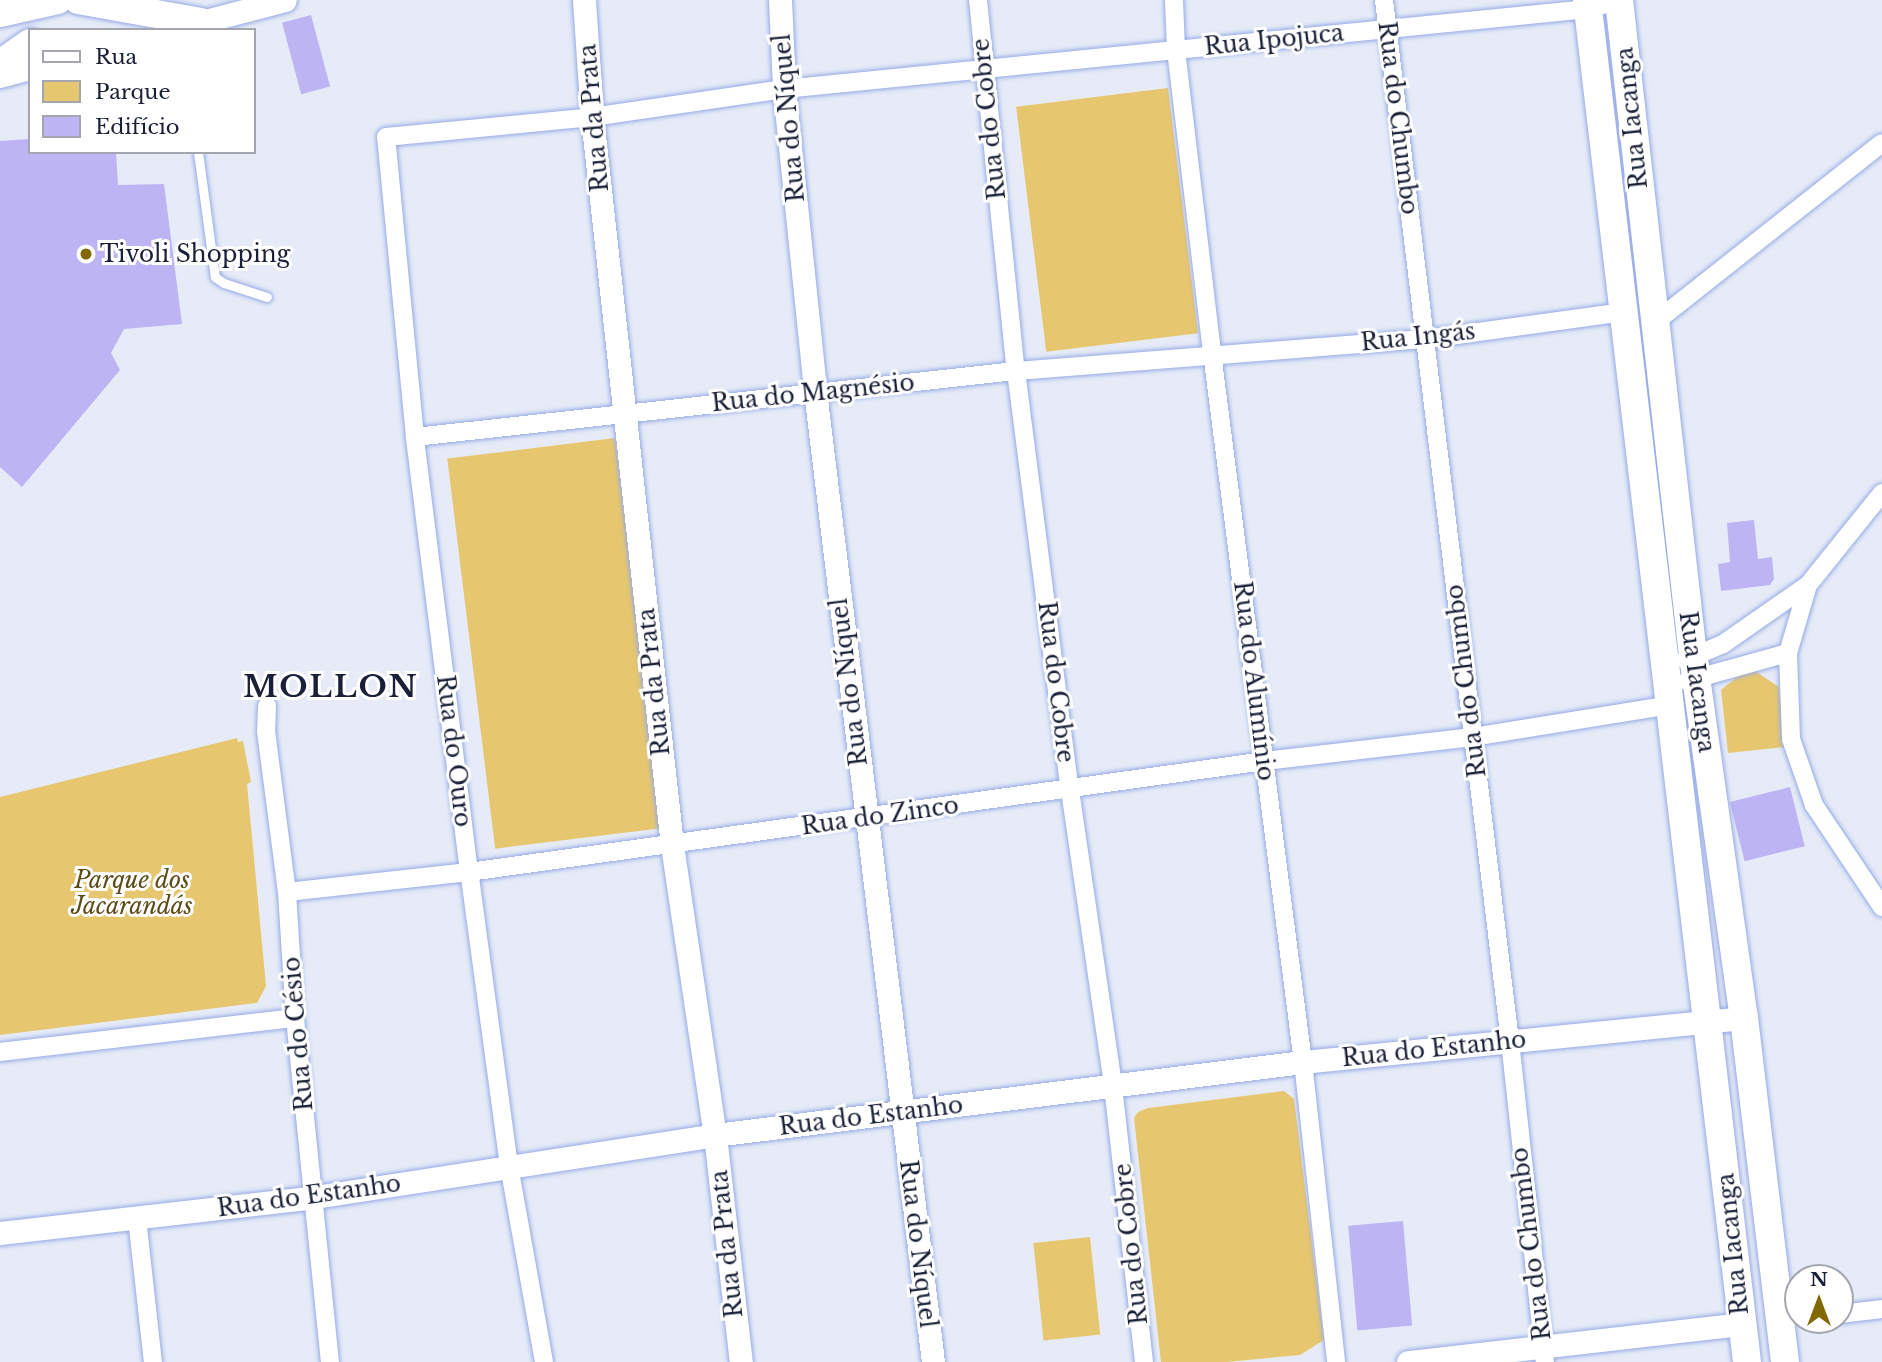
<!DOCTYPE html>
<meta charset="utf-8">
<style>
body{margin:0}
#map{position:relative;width:1882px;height:1362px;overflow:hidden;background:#e6ebf7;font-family:"Libre Baskerville",serif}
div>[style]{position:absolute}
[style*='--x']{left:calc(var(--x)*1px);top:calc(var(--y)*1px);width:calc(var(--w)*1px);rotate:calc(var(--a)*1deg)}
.green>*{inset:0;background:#e6c76f;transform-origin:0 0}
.building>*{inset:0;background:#bdb4f4;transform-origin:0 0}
.roads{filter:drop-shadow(0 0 2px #96aae6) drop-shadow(0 0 2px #96aae6)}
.service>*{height:9px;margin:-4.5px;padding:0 4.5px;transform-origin:4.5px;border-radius:4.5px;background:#fff}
.minor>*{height:18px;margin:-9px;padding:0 9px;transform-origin:9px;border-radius:9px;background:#fff}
.tertiary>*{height:23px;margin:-11.5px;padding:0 11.5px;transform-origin:11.5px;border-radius:11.5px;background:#fff}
.primary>*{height:28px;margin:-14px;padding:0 14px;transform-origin:14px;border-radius:14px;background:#fff}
.dots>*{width:19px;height:19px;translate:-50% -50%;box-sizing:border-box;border:4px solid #fff;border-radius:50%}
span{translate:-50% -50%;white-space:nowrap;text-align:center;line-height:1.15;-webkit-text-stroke:6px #fff;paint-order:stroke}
.street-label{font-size:23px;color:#192037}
.poi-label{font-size:23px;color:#192037}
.left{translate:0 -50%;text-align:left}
.park-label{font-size:23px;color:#5d4c18;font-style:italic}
.district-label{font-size:30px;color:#192037;font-weight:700;letter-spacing:2px}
.legend{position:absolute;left:28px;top:28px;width:228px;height:126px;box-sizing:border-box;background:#fff;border:2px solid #a3a6af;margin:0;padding:9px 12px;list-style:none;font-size:21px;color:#192037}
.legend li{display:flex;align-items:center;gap:14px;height:35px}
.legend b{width:35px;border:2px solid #a3a6af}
.north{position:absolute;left:1784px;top:1264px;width:70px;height:70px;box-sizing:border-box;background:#fff;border:2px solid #a3a6af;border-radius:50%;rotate:0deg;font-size:19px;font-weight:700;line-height:28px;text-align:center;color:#192037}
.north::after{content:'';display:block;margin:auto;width:24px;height:32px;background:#836801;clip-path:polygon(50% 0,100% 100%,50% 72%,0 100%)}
</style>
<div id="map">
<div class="green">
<div style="left:1168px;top:88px;width:247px;height:153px;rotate:83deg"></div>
<div style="left:615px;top:438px;width:393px;height:169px;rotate:83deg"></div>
<div style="clip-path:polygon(1749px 667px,1779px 687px,1785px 747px,1728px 753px,1721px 690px)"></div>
<div style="clip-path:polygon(237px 738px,238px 742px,243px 741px,251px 782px,247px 784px,266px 986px,257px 1003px,0 1035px,0 797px)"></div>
<div style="clip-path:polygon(1284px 1091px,1294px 1099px,1324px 1340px,1300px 1355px,1226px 1362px,1161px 1362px,1134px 1118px,1138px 1112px,1148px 1108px)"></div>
<div style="left:1090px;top:1237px;width:98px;height:57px;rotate:84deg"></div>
</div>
<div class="building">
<div style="left:311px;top:15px;width:74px;height:30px;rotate:75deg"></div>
<div style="clip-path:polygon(30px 139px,30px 152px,116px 152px,118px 185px,164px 184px,182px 324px,124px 329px,111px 353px,120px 370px,22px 487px,0 467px,0 141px)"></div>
<div style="clip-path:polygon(1754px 520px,1758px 559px,1772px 557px,1774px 579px,1770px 585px,1721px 591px,1718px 564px,1730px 562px,1727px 523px)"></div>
<div style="left:1790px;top:787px;width:61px;height:62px;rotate:76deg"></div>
<div style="left:1403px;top:1221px;width:105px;height:55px;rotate:85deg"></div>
</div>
<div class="roads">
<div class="service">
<div style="--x:198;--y:152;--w:126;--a:82.3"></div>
<div style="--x:215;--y:277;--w:11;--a:34"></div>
<div style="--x:224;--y:283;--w:45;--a:18"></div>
</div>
<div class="minor">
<div style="--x:978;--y:0;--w:373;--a:84.2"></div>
<div style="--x:1016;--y:371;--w:422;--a:82.7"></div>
<div style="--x:1070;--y:790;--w:299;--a:81.7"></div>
<div style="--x:1113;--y:1086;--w:278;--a:83.6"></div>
<div style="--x:1174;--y:0;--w:50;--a:87.7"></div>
<div style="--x:1176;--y:50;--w:305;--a:83.2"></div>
<div style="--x:1212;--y:353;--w:715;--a:82.69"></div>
<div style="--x:1303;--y:1062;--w:302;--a:83.7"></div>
<div style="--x:1384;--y:0;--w:1049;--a:83.1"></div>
<div style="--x:1510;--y:1041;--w:323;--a:83.8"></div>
<div style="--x:1654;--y:323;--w:290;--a:-38.3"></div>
<div style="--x:415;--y:437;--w:605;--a:-6.27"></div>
<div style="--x:1016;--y:371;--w:412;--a:-4.5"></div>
<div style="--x:1427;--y:339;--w:199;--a:-7.8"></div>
<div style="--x:1808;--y:585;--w:71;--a:106.4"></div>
<div style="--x:1788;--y:653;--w:86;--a:88"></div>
<div style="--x:1791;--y:739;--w:70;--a:70.8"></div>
<div style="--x:1814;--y:805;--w:123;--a:56.3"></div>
<div style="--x:1685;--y:660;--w:41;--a:-22.8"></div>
<div style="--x:1723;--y:644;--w:103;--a:-34.8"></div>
<div style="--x:1808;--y:585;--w:118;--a:-51.2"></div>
<div style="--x:1687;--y:681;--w:105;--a:-15.5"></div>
<div style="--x:267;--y:706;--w:25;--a:92"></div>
<div style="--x:266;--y:731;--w:162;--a:82.6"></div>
<div style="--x:287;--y:892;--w:126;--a:86.4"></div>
<div style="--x:295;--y:1018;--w:346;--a:84.2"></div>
<div style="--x:287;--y:892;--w:183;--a:-6.3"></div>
<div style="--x:469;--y:872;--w:804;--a:-7.94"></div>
<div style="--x:1265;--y:761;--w:209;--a:-6.6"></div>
<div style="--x:1473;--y:737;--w:200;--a:-9.2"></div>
<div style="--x:0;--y:1052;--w:297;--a:-6.6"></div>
<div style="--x:137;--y:1218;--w:145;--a:83.7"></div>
<div style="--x:1840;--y:1314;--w:42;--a:-6.8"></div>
<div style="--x:544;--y:1362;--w:199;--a:-100.1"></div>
<div style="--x:509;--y:1166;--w:297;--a:-97.7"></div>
<div style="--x:469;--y:872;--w:438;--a:-97.1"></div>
<div style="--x:415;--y:437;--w:301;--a:-95.5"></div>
<div style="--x:386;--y:137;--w:207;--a:-5.5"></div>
<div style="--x:592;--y:117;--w:194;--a:-8.3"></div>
<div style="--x:784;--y:89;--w:808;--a:-5.68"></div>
<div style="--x:1588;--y:9;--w:34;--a:-15"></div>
</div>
<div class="tertiary">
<div style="--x:584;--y:0;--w:117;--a:86.1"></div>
<div style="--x:592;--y:117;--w:732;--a:83.73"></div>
<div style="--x:672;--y:845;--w:293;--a:81.6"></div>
<div style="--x:715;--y:1135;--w:228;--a:83.5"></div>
<div style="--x:780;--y:0;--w:89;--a:87.4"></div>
<div style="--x:784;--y:89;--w:304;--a:84.1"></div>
<div style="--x:815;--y:391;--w:978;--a:83.07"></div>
<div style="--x:186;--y:26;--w:102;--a:-14.7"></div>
<div style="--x:0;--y:76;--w:31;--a:-15"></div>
<div style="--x:0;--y:1233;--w:317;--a:-6.5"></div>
<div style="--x:315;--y:1197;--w:405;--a:-8.8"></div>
<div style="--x:715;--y:1135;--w:593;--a:-7.08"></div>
<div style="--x:1303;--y:1062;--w:443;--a:-5.7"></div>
<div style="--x:1408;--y:1362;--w:336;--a:-6.5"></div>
</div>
<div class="primary">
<div style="--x:78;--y:0;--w:125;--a:10.1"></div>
<div style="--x:1587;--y:0;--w:1371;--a:83.3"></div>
<div style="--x:1619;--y:0;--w:660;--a:83.56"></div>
<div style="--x:1693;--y:656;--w:366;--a:82"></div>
<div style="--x:1744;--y:1018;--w:346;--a:83.2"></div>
<div style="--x:0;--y:13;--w:59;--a:-12.6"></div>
<div style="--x:0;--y:64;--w:37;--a:-35"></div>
</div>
</div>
<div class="dots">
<div style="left:86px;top:254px;background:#836801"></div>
</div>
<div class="street-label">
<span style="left:1274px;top:40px;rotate:-6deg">Rua Ipojuca</span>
<span style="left:594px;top:118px;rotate:-95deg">Rua da Prata</span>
<span style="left:789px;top:118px;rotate:-95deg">Rua do Níquel</span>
<span style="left:1398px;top:118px;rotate:83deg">Rua do Chumbo</span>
<span style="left:1632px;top:118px;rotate:-96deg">Rua Iacanga</span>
<span style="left:989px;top:119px;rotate:-96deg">Rua do Cobre</span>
<span style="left:1418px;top:337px;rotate:-6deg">Rua Ingás</span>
<span style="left:813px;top:393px;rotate:-6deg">Rua do Magnésio</span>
<span style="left:1254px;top:681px;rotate:83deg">Rua do Alumínio</span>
<span style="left:1466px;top:681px;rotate:-97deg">Rua do Chumbo</span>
<span style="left:654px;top:682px;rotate:-96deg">Rua da Prata</span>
<span style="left:849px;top:682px;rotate:-97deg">Rua do Níquel</span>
<span style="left:1056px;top:682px;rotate:83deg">Rua do Cobre</span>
<span style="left:1697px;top:682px;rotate:82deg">Rua Iacanga</span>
<span style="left:454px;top:751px;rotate:83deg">Rua do Ouro</span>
<span style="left:880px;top:816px;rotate:-8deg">Rua do Zinco</span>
<span style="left:298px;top:1034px;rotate:-95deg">Rua do Césio</span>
<span style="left:1434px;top:1049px;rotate:-6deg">Rua do Estanho</span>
<span style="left:871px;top:1116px;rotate:-7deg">Rua do Estanho</span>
<span style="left:309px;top:1196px;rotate:-8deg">Rua do Estanho</span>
<span style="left:727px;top:1244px;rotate:-96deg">Rua da Prata</span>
<span style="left:918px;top:1244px;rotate:83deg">Rua do Níquel</span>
<span style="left:1131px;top:1244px;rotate:-96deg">Rua do Cobre</span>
<span style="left:1531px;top:1244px;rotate:-97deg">Rua do Chumbo</span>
<span style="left:1733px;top:1244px;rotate:-96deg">Rua Iacanga</span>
</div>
<div class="poi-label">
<span class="left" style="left:100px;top:254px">Tivoli Shopping</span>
</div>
<div class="park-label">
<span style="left:132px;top:893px">Parque dos<br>Jacarandás</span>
</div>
<div class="district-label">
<span style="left:331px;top:687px">MOLLON</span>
</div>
<ul class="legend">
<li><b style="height:9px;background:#fff"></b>Rua</li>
<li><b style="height:19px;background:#e6c76f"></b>Parque</li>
<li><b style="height:19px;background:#bdb4f4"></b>Edifício</li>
</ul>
<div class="north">N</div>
</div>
